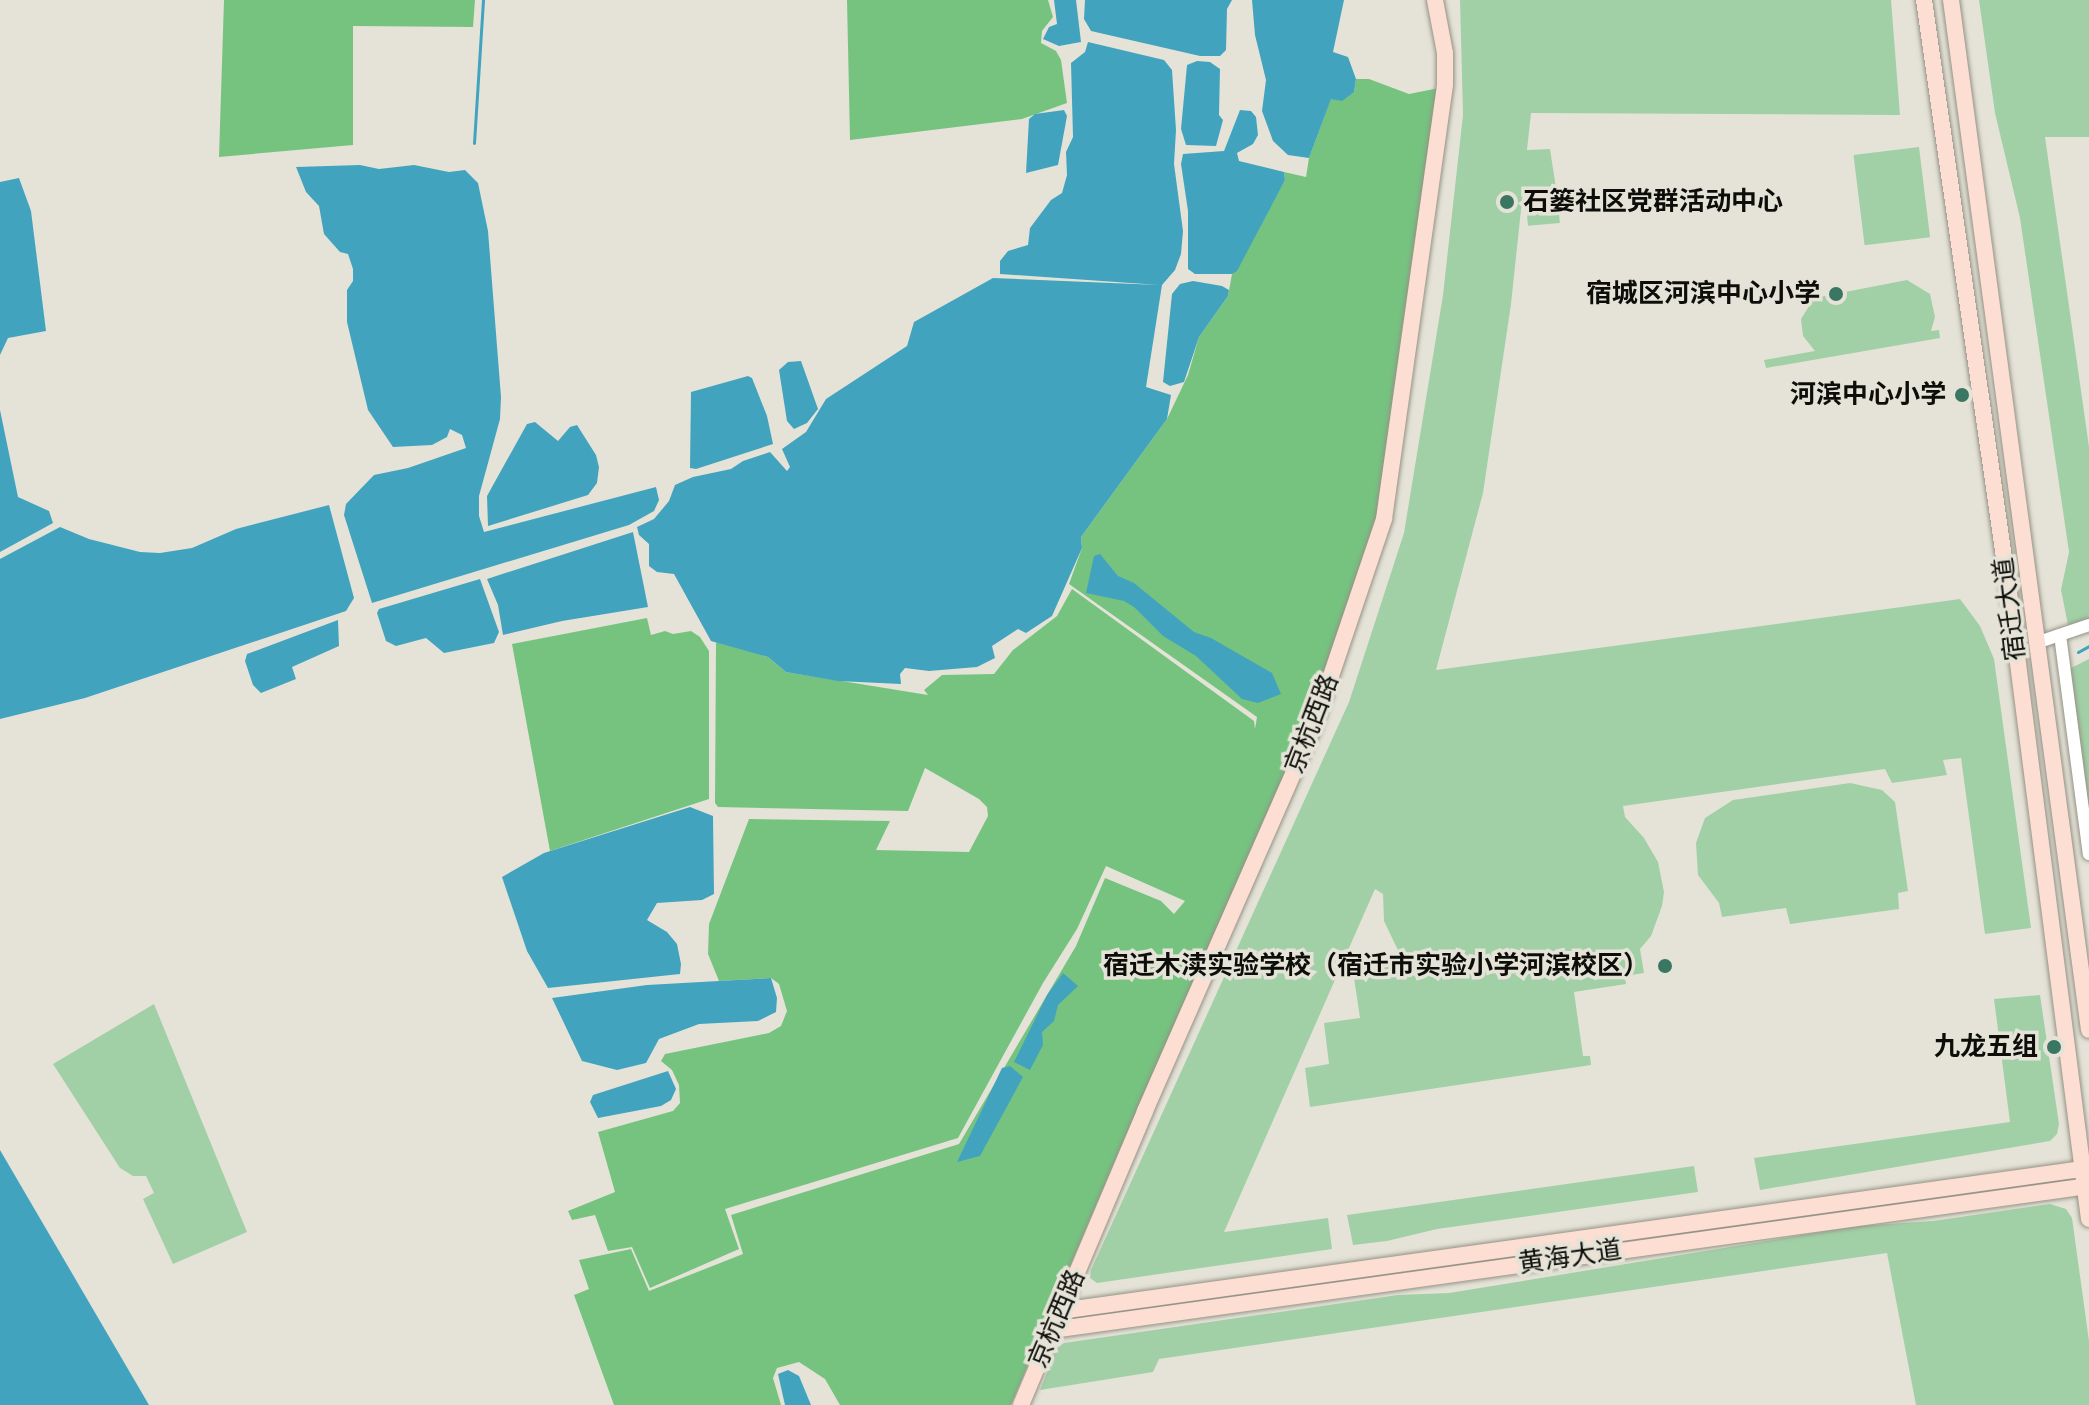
<!DOCTYPE html>
<meta charset="utf-8">
<style>
body{margin:0}
#map{position:relative;width:2089px;height:1405px;overflow:hidden;background:#e5e3d7;font-family:Montserrat,"Noto Sans SC",sans-serif}
div>[style]{position:absolute}
[style*='--x']{left:calc(var(--x)*1px);top:calc(var(--y)*1px);width:calc(var(--w)*1px);rotate:calc(var(--a)*1deg)}
.green>*{inset:0;background:#a2d0a6;transform-origin:0 0}
.forest>*{inset:0;background:#76c380}
.water>*{inset:0;background:#42a3bf}
.stream>*{height:3px;margin:-1.5px;padding:0 1.5px;transform-origin:1.5px;border-radius:1.5px;background:#42a3bf}
.roads{filter:drop-shadow(0 0 2px #949286) drop-shadow(0 0 2px #949286)}
.minor>*{height:12px;margin:-6px;padding:0 6px;transform-origin:6px;border-radius:6px;background:#fff}
.major>*{height:16px;margin:-8px;padding:0 8px;transform-origin:8px;border-radius:8px;background:#fcded2}
.dots>*{width:22px;height:22px;translate:-50% -50%;box-sizing:border-box;border:4px solid #e5e3d7;border-radius:50%}
span{translate:-50% -50%;white-space:nowrap;text-align:center;line-height:1.15;-webkit-text-stroke:7px #e5e3d7;paint-order:stroke}
.poi-label{font-size:26px;color:#0d0d09;font-weight:700}
.left{translate:0 -50%;text-align:left}
.right{translate:-100% -50%;text-align:right}
.street-label{font-size:26px;color:#0d0d09}
</style>
<div id="map">
<div class="green">
<div style="clip-path:polygon(1460px 0,1891px 0,1900px 115px,1531px 113px,1527px 150px,1550px 149px,1556px 188px,1523px 191px,1511px 304px,1483px 493px,1436px 670px,1960px 599px,1980px 626px,1994px 659px,2031px 928px,1985px 934px,1961px 758px,1943px 760px,1947px 775px,1892px 783px,1885px 769px,1623px 806px,1625px 817px,1644px 838px,1658px 862px,1664px 892px,1662px 906px,1651px 936px,1640px 949px,1644px 973px,1625px 976px,1626px 984px,1574px 992px,1583px 1056px,1590px 1056px,1591px 1065px,1310px 1107px,1305px 1068px,1329px 1064px,1324px 1023px,1360px 1018px,1353px 971px,1405px 965px,1384px 921px,1383px 894px,1375px 889px,1224px 1232px,1328px 1218px,1332px 1249px,1097px 1283px,1090px 1278px,1091px 1270px,1349px 702px,1404px 533px,1443px 295px,1463px 115px)"></div>
<div style="clip-path:polygon(1979px 0,2089px 0,2089px 137px,2045px 137px,2089px 447px,2089px 619px,2068px 625px,2061px 590px,2069px 552px,2020px 218px,1995px 113px)"></div>
<div style="left:1919px;top:147px;width:91px;height:66px;rotate:83deg"></div>
<div style="left:1558px;top:202px;width:21px;height:32px;rotate:85deg"></div>
<div style="clip-path:polygon(1907px 280px,1930px 294px,1935px 317px,1931px 331px,1939px 330px,1940px 338px,1766px 368px,1764px 360px,1815px 351px,1803px 336px,1801px 319px,1814px 298px)"></div>
<div style="clip-path:polygon(2089px 659px,2089px 824px,2065px 671px)"></div>
<div style="clip-path:polygon(1850px 783px,1882px 790px,1895px 802px,1908px 891px,1898px 893px,1899px 909px,1790px 924px,1786px 908px,1722px 917px,1719px 903px,1698px 875px,1696px 843px,1705px 818px,1733px 800px)"></div>
<div style="clip-path:polygon(2040px 995px,2059px 1124px,2057px 1134px,2050px 1141px,1760px 1190px,1754px 1158px,2010px 1122px,1994px 999px)"></div>
<div style="clip-path:polygon(154px 1004px,247px 1232px,173px 1264px,143px 1199px,154px 1193px,146px 1176px,133px 1176px,120px 1168px,53px 1064px)"></div>
<div style="clip-path:polygon(1694px 1166px,1698px 1192px,1437px 1229px,1387px 1241px,1353px 1245px,1347px 1215px)"></div>
<div style="clip-path:polygon(2050px 1204px,2066px 1209px,2072px 1218px,2089px 1341px,2089px 1405px,1916px 1405px,1887px 1253px,1159px 1359px,1153px 1372px,1040px 1390px,1057px 1348px,1064px 1343px,1398px 1295px,1449px 1293px,1858px 1226px,1933px 1221px)"></div>
</div>
<div class="forest">
<div style="clip-path:polygon(224px 0,475px 0,473px 27px,353px 26px,353px 145px,219px 157px)"></div>
<div style="clip-path:polygon(847px 0,1048px 0,1053px 17px,1042px 31px,1041px 43px,1056px 51px,1061px 60px,1067px 103px,1022px 119px,850px 140px)"></div>
<div style="clip-path:polygon(1356px 79px,1369px 79px,1409px 94px,1439px 88px,1381px 510px,1301px 744px,1129px 1128px,1011px 1405px,840px 1405px,825px 1379px,799px 1362px,777px 1368px,773px 1378px,781px 1405px,614px 1405px,574px 1295px,589px 1289px,579px 1260px,631px 1249px,649px 1291px,743px 1254px,731px 1215px,959px 1144px,1076px 946px,1105px 878px,1161px 901px,1174px 914px,1185px 901px,1106px 866px,1077px 929px,1043px 983px,958px 1138px,725px 1209px,739px 1249px,650px 1288px,632px 1247px,608px 1251px,595px 1215px,572px 1220px,568px 1211px,615px 1192px,598px 1132px,673px 1111px,680px 1103px,679px 1085px,672px 1070px,661px 1061px,665px 1054px,769px 1033px,781px 1026px,787px 1011px,779px 984px,771px 978px,719px 981px,708px 954px,709px 924px,749px 819px,890px 821px,876px 850px,969px 852px,988px 816px,987px 807px,979px 799px,925px 768px,908px 811px,718px 807px,715px 803px,716px 642px,768px 657px,786px 672px,928px 695px,924px 690px,942px 675px,994px 674px,1013px 650px,1057px 616px,1072px 589px,1254px 721px,1255px 729px,1257px 717px,1069px 584px,1082px 548px,1081px 537px,1167px 419px,1188px 375px,1199px 337px,1228px 296px,1232px 274px,1285px 180px,1284px 172px,1306px 177px,1309px 158px,1331px 98px,1354px 92px)"></div>
<div style="clip-path:polygon(647px 618px,651px 635px,665px 631px,673px 634px,691px 631px,700px 637px,709px 651px,709px 799px,550px 851px,512px 644px)"></div>
</div>
<div class="water">
<div style="clip-path:polygon(1054px 0,1076px 0,1081px 42px,1059px 46px,1043px 39px,1049px 27px,1057px 24px)"></div>
<div style="clip-path:polygon(1085px 0,1232px 0,1227px 9px,1226px 50px,1220px 56px,1200px 56px,1091px 31px,1084px 19px)"></div>
<div style="clip-path:polygon(1252px 0,1344px 0,1333px 52px,1348px 57px,1356px 79px,1354px 92px,1342px 101px,1331px 99px,1309px 158px,1288px 155px,1273px 141px,1262px 111px,1266px 80px,1255px 35px)"></div>
<div style="clip-path:polygon(1088px 42px,1164px 60px,1172px 70px,1176px 130px,1174px 164px,1183px 231px,1181px 254px,1175px 270px,1162px 285px,1146px 387px,1171px 395px,1167px 419px,1081px 537px,1082px 548px,1052px 616px,1026px 633px,1018px 629px,992px 646px,995px 658px,977px 667px,929px 671px,905px 668px,900px 674px,901px 684px,838px 681px,786px 672px,768px 657px,711px 641px,674px 574px,657px 572px,649px 566px,649px 544px,639px 535px,637px 527px,654px 519px,669px 501px,675px 485px,693px 477px,731px 469px,743px 461px,770px 452px,787px 471px,790px 467px,782px 449px,806px 432px,826px 399px,907px 346px,914px 322px,993px 278px,1159px 285px,1000px 274px,1000px 261px,1008px 251px,1028px 245px,1030px 228px,1051px 200px,1062px 193px,1067px 175px,1066px 152px,1073px 137px,1071px 63px,1085px 52px)"></div>
<div style="clip-path:polygon(1197px 61px,1210px 62px,1220px 69px,1219px 115px,1223px 120px,1216px 146px,1186px 145px,1181px 129px,1187px 65px)"></div>
<div style="clip-path:polygon(1064px 110px,1067px 116px,1058px 165px,1026px 173px,1029px 119px,1035px 114px)"></div>
<div style="clip-path:polygon(1240px 110px,1251px 111px,1256px 117px,1258px 135px,1253px 144px,1237px 153px,1239px 161px,1284px 172px,1285px 180px,1237px 271px,1232px 274px,1195px 274px,1188px 269px,1188px 211px,1181px 164px,1183px 154px,1224px 151px)"></div>
<div style="clip-path:polygon(360px 165px,379px 169px,414px 165px,449px 172px,465px 170px,478px 183px,488px 231px,501px 397px,500px 419px,479px 496px,479px 516px,484px 532px,656px 487px,659px 500px,654px 511px,629px 525px,372px 603px,344px 515px,346px 504px,374px 475px,408px 468px,466px 448px,462px 435px,450px 429px,447px 437px,432px 445px,393px 447px,368px 410px,347px 322px,347px 290px,353px 281px,353px 269px,348px 254px,340px 252px,324px 234px,319px 206px,306px 192px,296px 167px)"></div>
<div style="clip-path:polygon(19px 178px,31px 211px,46px 331px,8px 338px,0 355px,0 182px)"></div>
<div style="clip-path:polygon(1193px 281px,1222px 286px,1229px 290px,1228px 296px,1199px 337px,1184px 382px,1170px 386px,1163px 382px,1172px 294px,1180px 284px)"></div>
<div style="clip-path:polygon(801px 361px,818px 409px,807px 423px,794px 429px,787px 421px,779px 370px,788px 362px)"></div>
<div style="clip-path:polygon(748px 376px,752px 378px,767px 416px,773px 444px,696px 469px,690px 468px,691px 392px)"></div>
<div style="clip-path:polygon(0 410px,18px 497px,49px 511px,53px 523px,0 552px)"></div>
<div style="clip-path:polygon(535px 422px,558px 441px,570px 427px,577px 425px,596px 455px,599px 467px,597px 483px,588px 495px,488px 526px,487px 496px,527px 424px)"></div>
<div style="clip-path:polygon(329px 505px,354px 598px,346px 611px,85px 698px,0 719px,0 559px,60px 527px,89px 539px,140px 552px,160px 553px,192px 548px,236px 529px)"></div>
<div style="clip-path:polygon(633px 532px,648px 607px,562px 621px,503px 635px,498px 605px,487px 579px)"></div>
<div style="clip-path:polygon(1100px 554px,1118px 576px,1134px 583px,1194px 632px,1211px 638px,1272px 673px,1281px 694px,1258px 703px,1242px 699px,1196px 656px,1163px 636px,1134px 607px,1124px 601px,1086px 593px,1094px 556px)"></div>
<div style="clip-path:polygon(480px 579px,499px 632px,494px 643px,444px 653px,426px 638px,396px 646px,386px 641px,377px 613px,379px 609px)"></div>
<div style="clip-path:polygon(338px 620px,339px 646px,292px 667px,296px 679px,261px 693px,253px 685px,245px 661px,247px 654px)"></div>
<div style="clip-path:polygon(690px 807px,713px 816px,714px 894px,702px 900px,657px 903px,647px 920px,667px 932px,677px 944px,681px 964px,680px 974px,548px 988px,527px 951px,502px 877px,544px 853px)"></div>
<div style="clip-path:polygon(1063px 973px,1078px 986px,1058px 1005px,1054px 1021px,1042px 1032px,1043px 1045px,1030px 1070px,1014px 1062px,1047px 995px)"></div>
<div style="clip-path:polygon(771px 978px,777px 998px,776px 1012px,758px 1021px,699px 1024px,659px 1039px,646px 1063px,617px 1070px,582px 1061px,552px 998px,647px 985px)"></div>
<div style="clip-path:polygon(1010px 1066px,1023px 1077px,980px 1156px,957px 1162px,1002px 1068px)"></div>
<div style="clip-path:polygon(668px 1071px,676px 1089px,671px 1100px,661px 1106px,598px 1118px,590px 1102px,593px 1095px)"></div>
<div style="clip-path:polygon(0 1150px,149px 1405px,0 1405px)"></div>
<div style="clip-path:polygon(788px 1370px,799px 1376px,811px 1405px,785px 1405px,778px 1374px)"></div>
</div>
<div class="stream">
<div style="--x:474;--y:143;--w:143;--a:-86.4"></div>
<div style="--x:2078;--y:652;--w:13;--a:-29"></div>
</div>
<div class="roads">
<div class="minor">
<div style="--x:2060;--y:635;--w:221;--a:82.5"></div>
<div style="--x:2036;--y:643;--w:56;--a:-18.8"></div>
</div>
<div class="major">
<div style="--x:1924;--y:0;--w:599;--a:81.84"></div>
<div style="--x:2009;--y:593;--w:631;--a:82.72"></div>
<div style="--x:1951;--y:0;--w:1039;--a:82.37"></div>
<div style="--x:1060;--y:1311;--w:1039;--a:-7.91"></div>
<div style="--x:1052;--y:1330;--w:1047;--a:-7.91"></div>
<div style="--x:1021;--y:1405;--w:319;--a:-67.1"></div>
<div style="--x:1145;--y:1111;--w:417;--a:-66.3"></div>
<div style="--x:1313;--y:729;--w:222;--a:-71.3"></div>
<div style="--x:1384;--y:519;--w:439;--a:-82"></div>
<div style="--x:1445;--y:84;--w:31;--a:-90"></div>
<div style="--x:1445;--y:53;--w:54;--a:-100.7"></div>
</div>
</div>
<div class="dots">
<div style="left:1507px;top:202px;background:#3a7762"></div>
<div style="left:1836px;top:294px;background:#3a7762"></div>
<div style="left:1962px;top:395px;background:#3a7762"></div>
<div style="left:1665px;top:966px;background:#3a7762"></div>
<div style="left:2054px;top:1047px;background:#3a7762"></div>
</div>
<div class="poi-label">
<span class="left" style="left:1523px;top:202px">石篓社区党群活动中心</span>
<span class="right" style="left:1820px;top:294px">宿城区河滨中心小学</span>
<span class="right" style="left:1946px;top:395px">河滨中心小学</span>
<span class="right" style="left:1649px;top:966px">宿迁木渎实验学校（宿迁市实验小学河滨校区）</span>
<span class="right" style="left:2038px;top:1047px">九龙五组</span>
</div>
<div class="street-label">
<span style="left:2010px;top:609px;rotate:-97deg">宿迁大道</span>
<span style="left:1312px;top:724px;rotate:-69deg">京杭西路</span>
<span style="left:1570px;top:1257px;rotate:-8deg">黄海大道</span>
<span style="left:1057px;top:1319px;rotate:-67deg">京杭西路</span>
</div>
</div>
